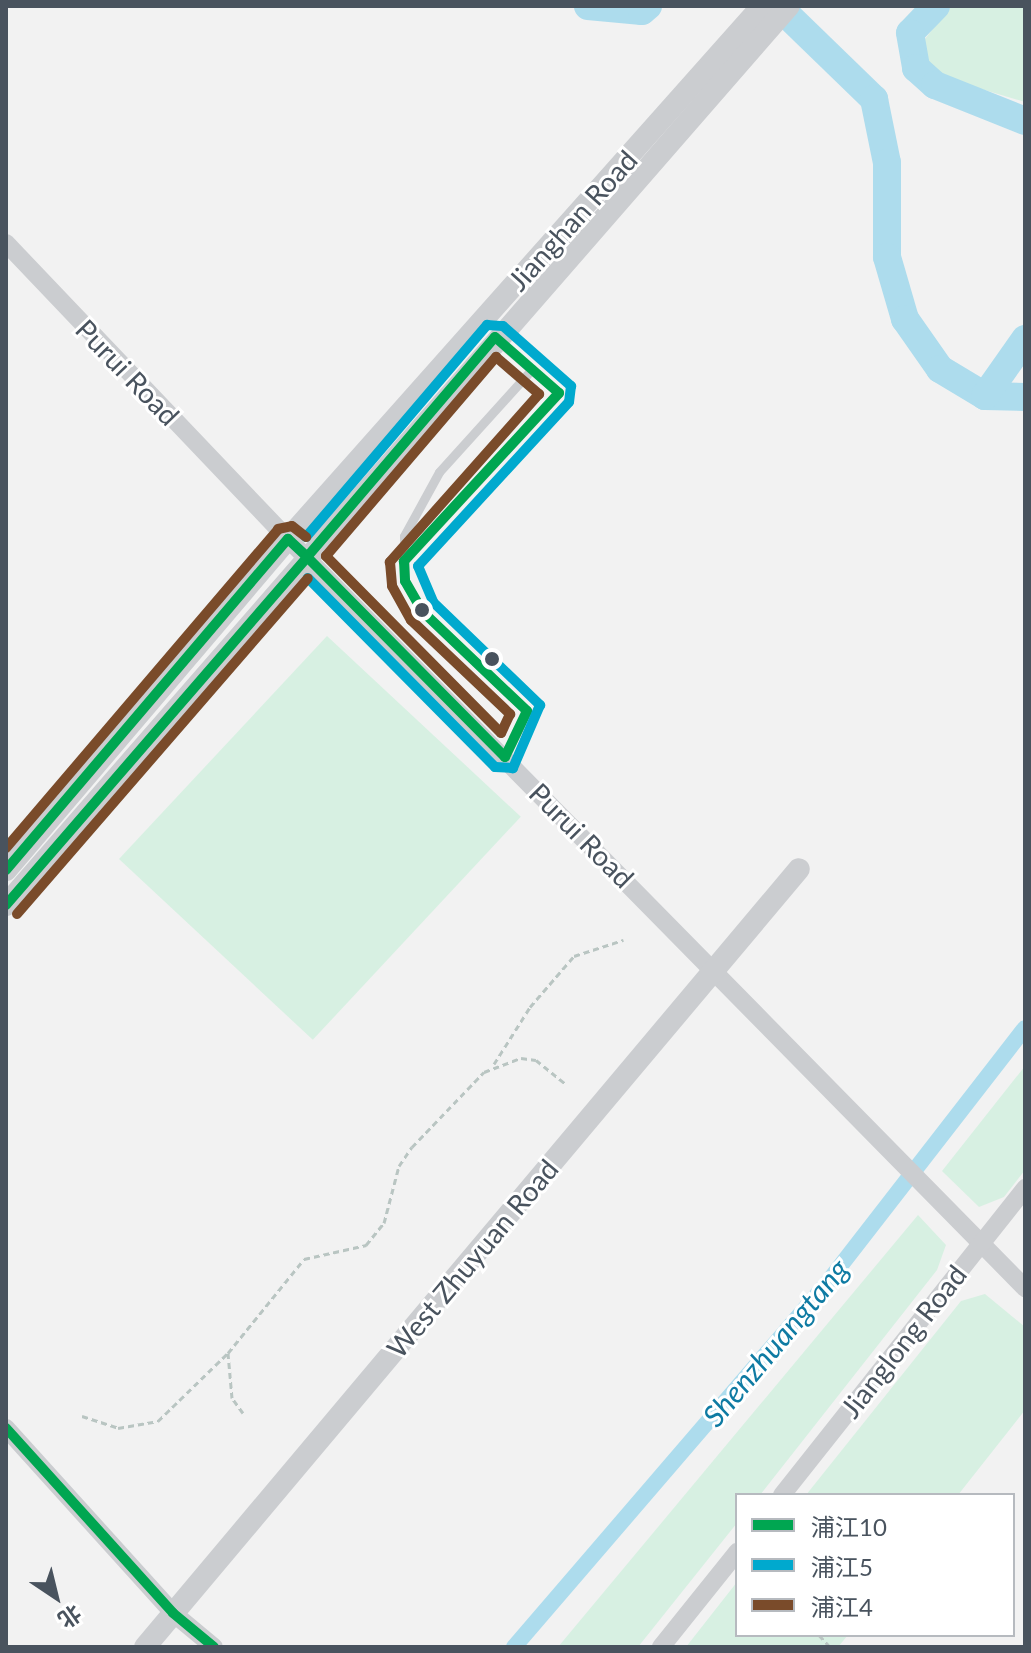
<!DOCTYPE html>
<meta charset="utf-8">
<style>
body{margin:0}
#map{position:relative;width:1031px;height:1653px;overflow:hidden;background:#f2f2f2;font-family:Lato,"Noto Sans SC",sans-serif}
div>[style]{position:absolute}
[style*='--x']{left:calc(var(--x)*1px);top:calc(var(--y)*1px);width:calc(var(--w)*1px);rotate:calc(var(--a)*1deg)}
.green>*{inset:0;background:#d7f0e2;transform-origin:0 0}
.canal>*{height:16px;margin:-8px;padding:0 8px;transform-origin:8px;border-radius:8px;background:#addced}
.river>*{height:28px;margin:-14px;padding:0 14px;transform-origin:14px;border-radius:14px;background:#addced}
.path>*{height:3px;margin-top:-1.5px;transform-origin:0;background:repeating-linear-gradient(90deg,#b9c5c2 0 6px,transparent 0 10px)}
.service>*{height:9px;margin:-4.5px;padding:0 4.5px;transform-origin:4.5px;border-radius:4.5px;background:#cbcdd0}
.minor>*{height:18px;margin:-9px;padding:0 9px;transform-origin:9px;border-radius:9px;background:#cbcdd0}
.tertiary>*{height:22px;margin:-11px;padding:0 11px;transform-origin:11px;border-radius:11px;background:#cbcdd0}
.bus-1>*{height:10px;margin:-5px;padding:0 5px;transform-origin:5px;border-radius:5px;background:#00a651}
.bus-2>*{height:10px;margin:-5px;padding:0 5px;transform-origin:5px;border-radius:5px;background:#00a9ce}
.bus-3>*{height:10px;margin:-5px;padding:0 5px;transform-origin:5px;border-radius:5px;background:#7a4b2a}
.dots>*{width:22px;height:22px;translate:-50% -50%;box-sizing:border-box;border:4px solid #fff;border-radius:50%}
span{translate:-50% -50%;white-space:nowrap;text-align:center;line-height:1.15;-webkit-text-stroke:6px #fff;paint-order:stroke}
.street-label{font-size:28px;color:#49535e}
.water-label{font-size:30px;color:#0f7ba3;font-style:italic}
.frame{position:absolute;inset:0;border:8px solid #49535e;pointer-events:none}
.legend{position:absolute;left:735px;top:1493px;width:280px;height:144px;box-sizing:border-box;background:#fff;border:2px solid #b6babf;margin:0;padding:10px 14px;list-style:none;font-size:24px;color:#49535e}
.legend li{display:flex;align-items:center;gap:16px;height:40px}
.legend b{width:40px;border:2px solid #b6babf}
.north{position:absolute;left:16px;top:1557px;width:80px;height:80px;-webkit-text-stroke:6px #fff;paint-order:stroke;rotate:145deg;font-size:22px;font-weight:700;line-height:32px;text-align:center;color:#49535e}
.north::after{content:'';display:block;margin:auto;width:28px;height:36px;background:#49535e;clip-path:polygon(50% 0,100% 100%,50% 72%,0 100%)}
</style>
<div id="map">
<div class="green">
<div style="clip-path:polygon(951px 6px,1025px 6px,1025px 102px,931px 74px,921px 44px)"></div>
<div style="left:327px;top:636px;width:265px;height:305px;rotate:43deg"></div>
<div style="clip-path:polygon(1025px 1066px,1025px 1170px,1004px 1197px,979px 1207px,942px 1171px)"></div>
<div style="clip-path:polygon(918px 1215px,946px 1245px,937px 1270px,760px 1495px,737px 1495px,737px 1523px,638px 1647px,558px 1647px)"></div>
<div style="clip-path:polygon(985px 1294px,1025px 1327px,1025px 1410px,958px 1495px,806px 1495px,961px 1301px)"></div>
<div style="clip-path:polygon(737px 1582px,737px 1635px,848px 1635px,838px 1647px,686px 1647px)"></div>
</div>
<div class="canal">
<div style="--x:514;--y:1647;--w:486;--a:-49.3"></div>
<div style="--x:831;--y:1278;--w:316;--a:-52.2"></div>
</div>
<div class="river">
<div style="--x:588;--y:6;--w:54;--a:5.3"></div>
<div style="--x:642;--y:11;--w:8;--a:-40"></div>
<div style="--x:778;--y:6;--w:134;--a:44.1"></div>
<div style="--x:874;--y:99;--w:65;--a:78.5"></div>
<div style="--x:887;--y:163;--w:94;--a:90"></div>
<div style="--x:887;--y:257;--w:65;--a:73.8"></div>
<div style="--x:905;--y:319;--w:61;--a:55"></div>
<div style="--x:940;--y:369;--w:52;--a:31"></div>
<div style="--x:985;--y:396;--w:40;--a:1.4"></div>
<div style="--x:936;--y:6;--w:37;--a:134"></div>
<div style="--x:910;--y:33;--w:36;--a:80"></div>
<div style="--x:916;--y:68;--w:25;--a:42"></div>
<div style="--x:935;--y:85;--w:97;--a:21.8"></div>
<div style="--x:985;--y:396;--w:70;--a:-54.9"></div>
</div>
<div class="path">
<div style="--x:494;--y:1064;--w:67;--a:-57.7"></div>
<div style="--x:530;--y:1007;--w:67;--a:-49.2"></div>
<div style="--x:574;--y:956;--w:52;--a:-18.1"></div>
<div style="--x:243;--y:1413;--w:19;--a:-126"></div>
<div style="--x:232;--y:1398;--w:45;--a:-95.1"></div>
<div style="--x:228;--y:1353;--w:121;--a:-51"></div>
<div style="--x:304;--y:1259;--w:64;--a:-12.7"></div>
<div style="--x:366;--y:1245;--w:28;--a:-51"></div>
<div style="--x:384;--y:1223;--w:59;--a:-75.3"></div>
<div style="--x:399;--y:1166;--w:23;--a:-56"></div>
<div style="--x:412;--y:1147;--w:104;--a:-46.2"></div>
<div style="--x:484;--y:1072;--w:40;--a:-21"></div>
<div style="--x:521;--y:1058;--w:15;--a:8"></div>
<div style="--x:536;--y:1060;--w:38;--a:39"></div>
<div style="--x:82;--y:1416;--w:38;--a:18"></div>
<div style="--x:118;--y:1428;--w:41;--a:-9.9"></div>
<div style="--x:158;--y:1421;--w:98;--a:-44.2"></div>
<div style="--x:819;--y:1635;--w:16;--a:47"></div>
</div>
<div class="service">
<div style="--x:404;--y:561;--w:229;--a:-47.3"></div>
<div style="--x:559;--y:393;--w:82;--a:-139.5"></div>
<div style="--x:505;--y:757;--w:51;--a:-64.4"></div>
<div style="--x:527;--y:711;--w:145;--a:-136.4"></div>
<div style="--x:422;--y:611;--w:34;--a:-120"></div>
<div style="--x:405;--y:581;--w:45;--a:-91.3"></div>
<div style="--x:404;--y:536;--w:73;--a:-61.3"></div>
<div style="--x:439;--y:472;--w:139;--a:-47.9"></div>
</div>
<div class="minor">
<div style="--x:6;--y:243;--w:409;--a:46.4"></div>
<div style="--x:288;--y:539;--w:1051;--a:45.46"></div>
<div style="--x:6;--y:1428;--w:249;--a:47.9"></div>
<div style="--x:173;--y:1613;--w:53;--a:39.7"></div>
<div style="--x:782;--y:1495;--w:392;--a:-51.6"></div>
<div style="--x:661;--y:1647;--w:122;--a:-51.3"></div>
</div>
<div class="tertiary">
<div style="--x:6;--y:870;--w:435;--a:-49.6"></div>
<div style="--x:288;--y:539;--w:713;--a:-48.35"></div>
<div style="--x:6;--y:905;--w:1192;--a:-48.95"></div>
<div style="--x:145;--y:1647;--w:1016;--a:-49.95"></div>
</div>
<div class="bus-1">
<div style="--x:495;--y:337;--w:85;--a:41.2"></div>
<div style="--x:559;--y:393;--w:229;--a:132.7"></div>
<div style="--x:404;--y:561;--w:20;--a:87"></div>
<div style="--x:405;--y:581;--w:34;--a:60"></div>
<div style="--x:422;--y:611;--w:145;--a:43.6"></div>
<div style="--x:527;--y:711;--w:51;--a:115.6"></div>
<div style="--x:505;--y:757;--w:281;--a:-134.7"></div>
<div style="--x:307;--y:557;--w:289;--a:-49.5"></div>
<div style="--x:6;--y:870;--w:435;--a:-49.6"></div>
<div style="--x:288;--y:539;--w:26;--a:43"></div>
<div style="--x:6;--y:905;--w:460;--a:-49.1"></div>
<div style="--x:6;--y:1428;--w:249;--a:47.9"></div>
<div style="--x:173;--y:1613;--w:53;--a:39.7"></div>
</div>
<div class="bus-2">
<div style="--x:306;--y:537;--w:279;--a:-49.5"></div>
<div style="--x:487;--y:325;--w:16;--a:4"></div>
<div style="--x:503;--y:326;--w:91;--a:41.4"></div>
<div style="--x:571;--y:386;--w:16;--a:97"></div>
<div style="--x:569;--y:402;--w:223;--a:132.6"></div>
<div style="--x:418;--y:566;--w:39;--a:67"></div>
<div style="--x:433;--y:602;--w:149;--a:43.9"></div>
<div style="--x:540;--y:705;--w:69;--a:113.2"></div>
<div style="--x:513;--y:768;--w:18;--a:-177"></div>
<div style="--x:495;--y:767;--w:266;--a:-134.7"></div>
</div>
<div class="bus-3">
<div style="--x:496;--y:357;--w:57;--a:40.7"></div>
<div style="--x:539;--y:394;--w:225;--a:131.6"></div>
<div style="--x:390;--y:562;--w:24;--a:85"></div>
<div style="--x:392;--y:586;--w:39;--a:61"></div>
<div style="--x:411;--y:620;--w:137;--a:43.5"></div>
<div style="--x:510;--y:714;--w:21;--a:115"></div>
<div style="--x:501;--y:733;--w:249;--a:-134.7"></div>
<div style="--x:326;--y:556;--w:262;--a:-49.5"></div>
<div style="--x:6;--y:848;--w:419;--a:-49.5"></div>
<div style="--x:278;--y:529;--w:14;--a:-12"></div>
<div style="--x:292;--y:526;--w:18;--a:38"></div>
<div style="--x:17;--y:914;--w:444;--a:-49.1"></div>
</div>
<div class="dots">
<div style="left:422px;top:610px;background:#49535e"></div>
<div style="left:492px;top:659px;background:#49535e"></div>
</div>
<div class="street-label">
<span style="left:572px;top:220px;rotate:-48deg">Jianghan Road</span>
<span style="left:128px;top:372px;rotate:46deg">Purui Road</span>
<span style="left:582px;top:835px;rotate:45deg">Purui Road</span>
<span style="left:472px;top:1258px;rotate:-50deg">West Zhuyuan Road</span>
<span style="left:903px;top:1341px;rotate:-52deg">Jianglong Road</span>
</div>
<div class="water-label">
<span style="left:775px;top:1342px;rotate:-50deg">Shenzhuangtang</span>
</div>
<div class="frame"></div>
<ul class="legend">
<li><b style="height:10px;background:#00a651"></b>浦江10</li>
<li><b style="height:10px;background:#00a9ce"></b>浦江5</li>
<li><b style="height:10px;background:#7a4b2a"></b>浦江4</li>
</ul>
<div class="north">北</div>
</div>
